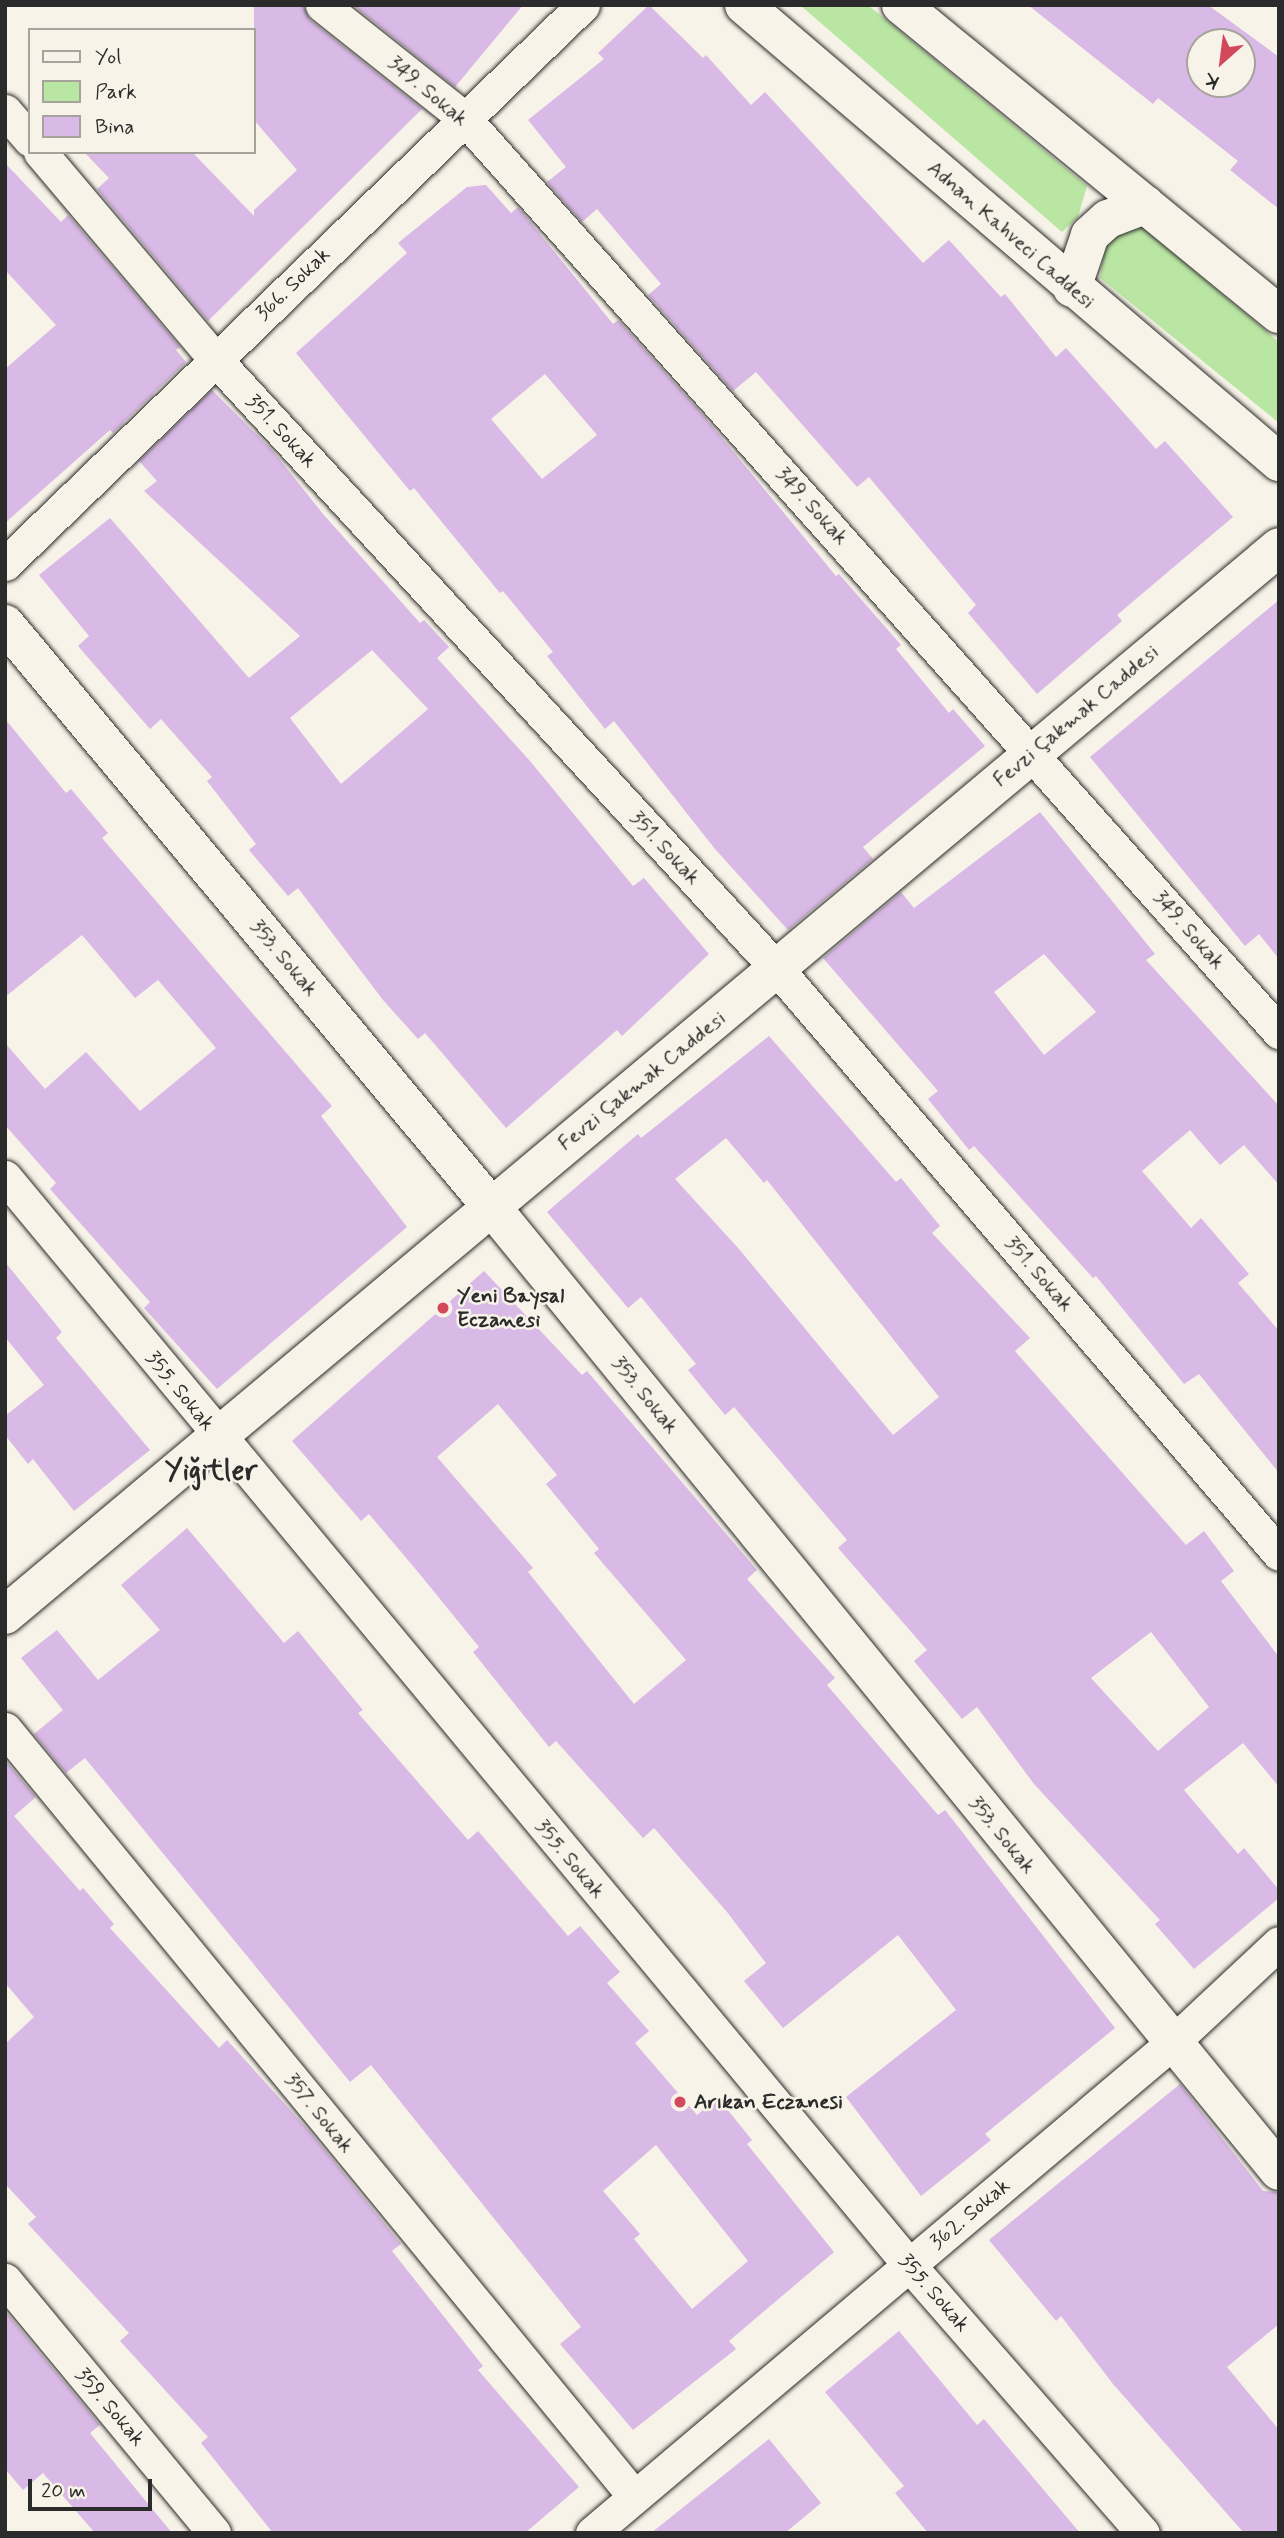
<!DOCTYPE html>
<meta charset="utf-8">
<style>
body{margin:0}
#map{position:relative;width:1284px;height:2538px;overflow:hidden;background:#f7f3e8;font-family:Mynerve,sans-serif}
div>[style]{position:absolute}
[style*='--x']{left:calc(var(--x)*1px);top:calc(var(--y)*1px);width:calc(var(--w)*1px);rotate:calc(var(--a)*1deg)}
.green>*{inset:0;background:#bae6a3}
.building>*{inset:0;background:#d9b9e5}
.roads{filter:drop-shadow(0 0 2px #2b2b2b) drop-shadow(0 0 2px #2b2b2b)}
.minor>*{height:33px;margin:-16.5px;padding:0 16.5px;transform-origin:16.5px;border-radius:16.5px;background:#f7f3e8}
.tertiary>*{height:38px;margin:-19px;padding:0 19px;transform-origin:19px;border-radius:19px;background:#f7f3e8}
.secondary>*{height:38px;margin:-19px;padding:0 19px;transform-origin:19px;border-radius:19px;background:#f7f3e8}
.dots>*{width:19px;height:19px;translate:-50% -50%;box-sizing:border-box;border:4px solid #f7f3e8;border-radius:50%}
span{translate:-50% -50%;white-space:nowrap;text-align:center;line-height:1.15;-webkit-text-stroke:5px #f7f3e8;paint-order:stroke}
.street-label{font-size:21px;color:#2b2b2b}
.poi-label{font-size:21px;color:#2b2b2b;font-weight:700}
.left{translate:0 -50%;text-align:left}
.district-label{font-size:28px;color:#2b2b2b;font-weight:700}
.frame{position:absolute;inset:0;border:7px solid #2b2b2b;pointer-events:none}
.legend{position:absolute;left:28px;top:28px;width:228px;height:126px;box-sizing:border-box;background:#f7f3e8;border:2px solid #a5a39c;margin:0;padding:9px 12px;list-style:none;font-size:21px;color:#2b2b2b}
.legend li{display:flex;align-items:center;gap:14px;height:35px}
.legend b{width:35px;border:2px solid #a5a39c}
.north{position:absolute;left:1186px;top:28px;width:70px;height:70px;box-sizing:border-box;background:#f7f3e8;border:2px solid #a5a39c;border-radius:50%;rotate:208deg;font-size:19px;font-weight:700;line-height:28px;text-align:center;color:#2b2b2b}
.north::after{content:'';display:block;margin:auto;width:24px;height:32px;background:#d1495b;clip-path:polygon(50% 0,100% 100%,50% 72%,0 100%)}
.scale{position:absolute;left:28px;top:2479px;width:124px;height:32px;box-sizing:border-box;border:4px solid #2b2b2b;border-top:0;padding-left:9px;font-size:21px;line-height:24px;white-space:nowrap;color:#2b2b2b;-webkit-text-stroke:5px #f7f3e8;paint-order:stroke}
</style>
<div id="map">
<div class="green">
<div style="clip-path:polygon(800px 5px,868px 5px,1087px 186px,1078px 217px,1062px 232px)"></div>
<div style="clip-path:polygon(1138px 223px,1279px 342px,1279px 423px,1100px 278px,1107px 233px)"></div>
</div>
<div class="building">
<div style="clip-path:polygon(254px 5px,303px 5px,310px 20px,422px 109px,208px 321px,97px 189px,109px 178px,84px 152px,192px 152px,254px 216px,254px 210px,297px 170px,254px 120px)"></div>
<div style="clip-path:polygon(353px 5px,523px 5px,455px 87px)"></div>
<div style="clip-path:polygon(649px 5px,703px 58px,706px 55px,751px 105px,765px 92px,923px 263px,949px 240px,1001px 297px,1005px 294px,1056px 357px,1066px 348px,1156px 449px,1165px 441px,1233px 517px,1117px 615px,1122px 621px,1037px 694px,968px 613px,976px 605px,869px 477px,857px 487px,756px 372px,733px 391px,648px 295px,661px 284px,597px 209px,582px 222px,547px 182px,566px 167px,528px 120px,604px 59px,598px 53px)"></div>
<div style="clip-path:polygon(evenodd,1028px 5px,1208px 5px,1279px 57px,1279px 209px,1230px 170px,1238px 161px,1158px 98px,1153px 104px,1028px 5px,1200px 42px,1242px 42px,1242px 84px,1200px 84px,1200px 42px)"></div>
<div style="clip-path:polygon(5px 163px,61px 222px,68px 215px,180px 347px,176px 350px,186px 362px,113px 433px,110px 430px,5px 523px,5px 369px,56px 325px,5px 270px)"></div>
<div style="clip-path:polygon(evenodd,486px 185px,511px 213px,518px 207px,613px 324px,618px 320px,703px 415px,836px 576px,839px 574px,901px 645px,896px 649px,949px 713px,953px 709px,985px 746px,863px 847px,873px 859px,788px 930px,715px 849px,614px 721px,605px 729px,547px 656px,553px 652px,503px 591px,500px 593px,414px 488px,410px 491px,296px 353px,407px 253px,398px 243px,467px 187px,486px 185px,545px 374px,597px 435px,542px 479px,491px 419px,545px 374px)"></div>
<div style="clip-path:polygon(evenodd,212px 390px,273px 451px,323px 514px,420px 623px,424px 620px,449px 647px,437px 658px,530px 761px,633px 886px,644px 878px,709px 954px,622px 1036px,617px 1030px,506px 1128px,425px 1033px,418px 1039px,383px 1000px,298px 888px,288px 896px,249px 850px,256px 844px,207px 781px,212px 777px,161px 719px,150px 729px,78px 646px,89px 636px,39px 575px,110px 518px,249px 678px,300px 636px,144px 491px,157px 481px,139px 461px,212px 390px,372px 650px,428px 709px,341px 784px,290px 718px,372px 650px)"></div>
<div style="clip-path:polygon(1279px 600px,1279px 959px,1259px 934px,1245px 946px,1090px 757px)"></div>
<div style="clip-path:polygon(5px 719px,66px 793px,71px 789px,108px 833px,102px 838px,332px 1106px,321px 1116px,407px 1227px,217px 1389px,144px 1308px,150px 1302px,50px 1189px,56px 1183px,5px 1125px,5px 1043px,45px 1089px,86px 1052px,140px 1111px,216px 1048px,158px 980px,135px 998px,82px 935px,5px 997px)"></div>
<div style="clip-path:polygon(evenodd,1040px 812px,1155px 954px,1146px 960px,1279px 1106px,1279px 1185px,1244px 1145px,1220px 1165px,1190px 1130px,1142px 1171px,1191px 1228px,1201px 1218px,1249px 1274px,1238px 1283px,1279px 1331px,1279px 1473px,1199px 1374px,1184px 1384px,1096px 1276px,1093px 1278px,974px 1146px,969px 1150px,928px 1099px,938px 1091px,823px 958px,901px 892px,914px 908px,1040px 812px,1044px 954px,1096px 1012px,1044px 1055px,994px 992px,1044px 954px)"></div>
<div style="clip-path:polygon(evenodd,769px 1036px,896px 1182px,901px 1178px,940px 1226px,932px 1233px,1030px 1338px,1015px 1351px,1186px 1545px,1204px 1531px,1234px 1571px,1221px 1581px,1279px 1657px,1279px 1787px,1243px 1743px,1184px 1790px,1238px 1854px,1244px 1848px,1279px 1890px,1279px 1898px,1194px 1969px,1155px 1924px,1160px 1920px,1034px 1784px,977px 1707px,962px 1719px,914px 1661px,927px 1650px,838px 1548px,847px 1540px,734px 1407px,725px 1415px,688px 1370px,696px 1364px,641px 1297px,628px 1308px,547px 1212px,638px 1134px,641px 1138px,769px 1036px,726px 1138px,764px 1183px,767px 1180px,939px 1397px,893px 1435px,739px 1249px,675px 1179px,726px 1138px,769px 1036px,1151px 1632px,1209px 1707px,1158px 1751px,1091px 1678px,1151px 1632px)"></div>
<div style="clip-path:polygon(5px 1262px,62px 1332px,56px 1338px,150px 1450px,74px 1511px,33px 1459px,28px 1464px,5px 1435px,5px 1416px,44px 1385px,5px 1337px)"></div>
<div style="clip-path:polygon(evenodd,484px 1271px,582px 1375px,587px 1371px,757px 1570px,747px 1579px,835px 1678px,827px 1685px,938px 1815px,945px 1810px,1115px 2028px,985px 2134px,991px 2140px,921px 2196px,846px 2097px,956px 2010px,898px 1935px,783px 2028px,744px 1981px,766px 1963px,727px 1912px,654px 1828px,643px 1838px,556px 1741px,549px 1747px,473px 1652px,479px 1647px,418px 1572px,369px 1514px,361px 1521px,292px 1441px,484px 1271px,498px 1404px,557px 1475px,546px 1484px,599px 1549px,594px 1553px,686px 1660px,634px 1704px,528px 1572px,533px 1568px,437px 1457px,498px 1404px)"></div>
<div style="clip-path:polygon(evenodd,187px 1528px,284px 1643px,298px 1631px,363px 1710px,358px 1713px,468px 1840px,478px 1831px,568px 1936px,580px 1926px,620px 1972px,607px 1983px,649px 2031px,635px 2043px,697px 2115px,718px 2098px,752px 2140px,747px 2144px,834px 2252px,729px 2341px,736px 2349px,633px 2430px,560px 2344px,581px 2327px,371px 2065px,350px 2082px,85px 1758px,66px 1773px,34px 1734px,63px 1710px,21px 1658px,57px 1630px,98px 1680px,160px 1630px,121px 1585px,187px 1528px,656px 2145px,748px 2261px,692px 2309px,634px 2239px,640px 2234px,603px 2191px,656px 2145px)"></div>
<div style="clip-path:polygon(5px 1760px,36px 1797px,14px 1816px,80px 1891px,83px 1888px,114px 1924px,110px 1928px,219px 2048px,227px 2040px,311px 2133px,401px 2244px,392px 2251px,483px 2366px,478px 2370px,579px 2487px,525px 2533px,273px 2533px,201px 2443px,208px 2437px,120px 2341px,129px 2333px,28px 2224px,36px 2217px,5px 2184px,5px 2044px,34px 2017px,5px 1983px)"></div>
<div style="clip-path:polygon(1180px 2084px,1263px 2191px,1279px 2192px,1279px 2324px,1227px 2367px,1279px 2430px,1279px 2533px,1244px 2533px,1113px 2384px,1061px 2316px,1056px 2321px,989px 2240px)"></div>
<div style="clip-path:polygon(5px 2311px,100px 2425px,90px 2433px,172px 2533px,95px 2533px,43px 2473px,23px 2490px,5px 2469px)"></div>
<div style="clip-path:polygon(899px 2331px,977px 2425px,984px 2419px,1080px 2533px,928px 2533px,895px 2493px,904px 2486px,825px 2392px)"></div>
<div style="clip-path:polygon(769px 2439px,821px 2503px,785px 2533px,651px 2533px)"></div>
</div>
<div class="roads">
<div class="minor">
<div style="--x:322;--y:5;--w:181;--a:38.5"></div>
<div style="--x:464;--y:118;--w:1225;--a:48.28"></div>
<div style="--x:5;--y:111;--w:38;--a:49"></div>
<div style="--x:40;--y:152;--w:271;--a:49.8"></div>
<div style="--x:215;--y:359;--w:831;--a:47.34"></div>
<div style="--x:778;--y:970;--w:769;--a:49.37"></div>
<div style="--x:5;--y:564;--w:804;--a:-44.04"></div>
<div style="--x:5;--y:1177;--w:1416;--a:50.27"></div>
<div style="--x:910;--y:2266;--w:354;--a:48.9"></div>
<div style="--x:5;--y:1729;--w:992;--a:50.65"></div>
<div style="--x:5;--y:2280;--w:328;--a:50.4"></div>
<div style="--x:592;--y:2533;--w:759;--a:-40.19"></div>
<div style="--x:1172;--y:2043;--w:146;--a:-43.1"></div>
</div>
<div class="tertiary">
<div style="--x:5;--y:624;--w:757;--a:50.15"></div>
<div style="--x:490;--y:1205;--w:1247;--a:50.76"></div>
</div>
<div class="secondary">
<div style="--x:744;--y:5;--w:704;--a:40.5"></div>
<div style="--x:901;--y:5;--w:488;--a:39.3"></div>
<div style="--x:1072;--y:288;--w:56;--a:-71.2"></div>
<div style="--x:1090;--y:235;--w:24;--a:-42"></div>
<div style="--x:1108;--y:219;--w:40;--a:-21"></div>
<div style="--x:5;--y:1615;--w:1662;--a:-39.97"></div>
</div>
</div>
<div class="dots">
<div style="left:443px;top:1308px;background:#d1495b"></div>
<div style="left:680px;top:2102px;background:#d1495b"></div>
</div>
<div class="street-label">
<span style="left:428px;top:91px;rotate:40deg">349. Sokak</span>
<span style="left:1011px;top:235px;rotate:41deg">Adnan Kahveci Caddesi</span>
<span style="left:293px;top:284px;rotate:-44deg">366. Sokak</span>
<span style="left:281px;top:431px;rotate:47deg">351. Sokak</span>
<span style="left:812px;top:506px;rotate:48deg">349. Sokak</span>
<span style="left:1076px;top:716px;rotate:-40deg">Fevzi Çakmak Caddesi</span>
<span style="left:665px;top:848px;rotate:47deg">351. Sokak</span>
<span style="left:1189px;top:930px;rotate:49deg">349. Sokak</span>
<span style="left:284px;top:958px;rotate:50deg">353. Sokak</span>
<span style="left:642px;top:1081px;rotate:-39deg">Fevzi Çakmak Caddesi</span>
<span style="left:1039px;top:1274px;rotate:49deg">351. Sokak</span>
<span style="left:180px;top:1391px;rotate:51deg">355. Sokak</span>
<span style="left:645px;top:1395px;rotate:51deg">353. Sokak</span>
<span style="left:1002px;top:1835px;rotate:51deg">353. Sokak</span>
<span style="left:570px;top:1859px;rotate:50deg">355. Sokak</span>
<span style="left:319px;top:2113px;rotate:51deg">357. Sokak</span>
<span style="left:970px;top:2214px;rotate:-40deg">362. Sokak</span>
<span style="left:934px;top:2293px;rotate:49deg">355. Sokak</span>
<span style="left:110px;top:2407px;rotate:50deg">359. Sokak</span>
</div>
<div class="poi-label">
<span class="left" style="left:457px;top:1308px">Yeni Baysal<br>Eczanesi</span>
<span class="left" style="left:694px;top:2102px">Arıkan Eczanesi</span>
</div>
<div class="district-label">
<span style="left:211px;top:1472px">Yiğitler</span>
</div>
<div class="frame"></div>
<ul class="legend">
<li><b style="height:9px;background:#f7f3e8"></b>Yol</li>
<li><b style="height:19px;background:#bae6a3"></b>Park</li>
<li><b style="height:19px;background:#d9b9e5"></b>Bina</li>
</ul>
<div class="north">K</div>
<div class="scale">20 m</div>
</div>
